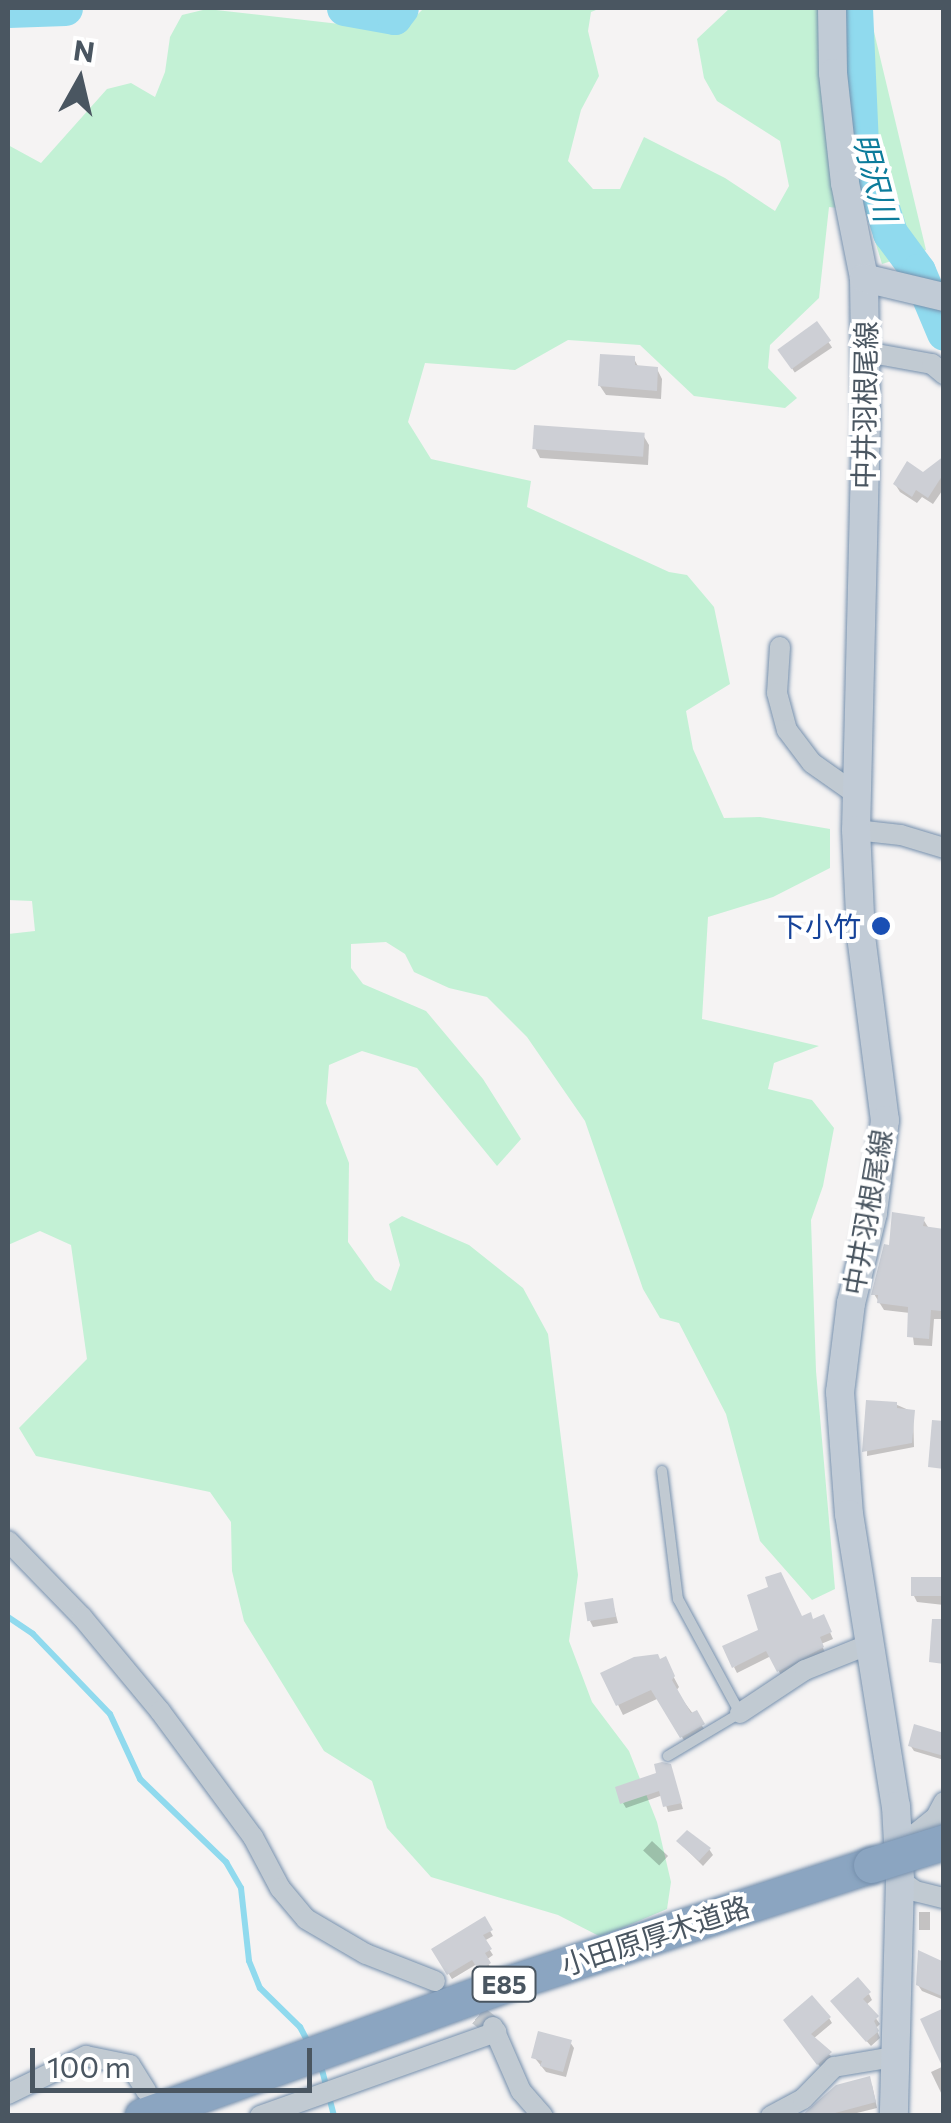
<!DOCTYPE html>
<meta charset="utf-8">
<style>
body{margin:0}
#map{position:relative;width:951px;height:2123px;overflow:hidden;background:#f5f3f3;font-family:Commissioner,"Noto Sans JP",sans-serif}
div>[style]{position:absolute}
[style*='--x']{left:calc(var(--x)*1px);top:calc(var(--y)*1px);width:calc(var(--w)*1px);rotate:calc(var(--a)*1deg)}
.green>*{inset:0;background:#c3f1d5}
.shadow>*{inset:0;background:#0003;transform-origin:0 0}
.stream>*{height:6px;margin:-3px;padding:0 3px;transform-origin:3px;border-radius:3px;background:#90daee}
.river>*{height:35px;margin:-17.5px;padding:0 17.5px;transform-origin:17.5px;border-radius:17.5px;background:#90daee}
.building>*{inset:0;background:#cdcfd5;transform-origin:0 0}
.street-tunnel>*{height:20px;margin-top:-10px;transform-origin:0;background:repeating-linear-gradient(90deg,#caccce 0 20px,transparent 0 30px)}
.roads{filter:drop-shadow(0 0 2px #7690ad) drop-shadow(0 0 2px #7690ad)}
.lane>*{height:10px;margin:-5px;padding:0 5px;transform-origin:5px;border-radius:5px;background:#c1cad2}
.street>*{height:20px;margin:-10px;padding:0 10px;transform-origin:10px;border-radius:10px;background:#c1cad2}
.secondary>*{height:28px;margin:-14px;padding:0 14px;transform-origin:14px;border-radius:14px;background:#c1cbd6}
.highway>*{height:35px;margin:-17.5px;padding:0 17.5px;transform-origin:17.5px;border-radius:17.5px;background:#8ba5c1}
.bridges{filter:drop-shadow(0 0 2px #7690ad) drop-shadow(0 0 2px #7690ad)}
.highway-bridge>*{height:35px;margin:-17.5px;padding:0 17.5px;transform-origin:17.5px;border-radius:17.5px;background:#8ba5c1}
.dots>*{width:28px;height:28px;translate:-50% -50%;box-sizing:border-box;border:5px solid #fff;border-radius:50%}
span{translate:-50% -50%;white-space:nowrap;text-align:center;line-height:1.15;-webkit-text-stroke:8px #fff;paint-order:stroke}
.shield-label span{padding:2px 8px;background:#fff;border:2px solid;border-radius:8px;-webkit-text-stroke-width:0}
.shield-label{font-size:25px;color:#4a5661;font-weight:700}
.street-label{font-size:28px;color:#4a5661}
.transit-label{font-size:28px;color:#164399}
.right{translate:-100% -50%;text-align:right}
.water-label{font-size:30px;color:#0c7c9b;font-style:italic}
.frame{position:absolute;inset:0;border:10px solid #4a5661;pointer-events:none}
.north{position:absolute;left:30px;top:30px;width:100px;height:100px;-webkit-text-stroke:8px #fff;paint-order:stroke;rotate:8deg;font-size:28px;font-weight:700;line-height:40px;text-align:center;color:#4a5661}
.north::after{content:'';display:block;margin:auto;width:35px;height:45px;background:#4a5661;clip-path:polygon(50% 0,100% 100%,50% 72%,0 100%)}
.scale{position:absolute;left:30px;top:2048px;width:282px;height:45px;box-sizing:border-box;border:5px solid #4a5661;border-top:0;padding-left:12px;font-size:30px;line-height:35px;white-space:nowrap;color:#4a5661;-webkit-text-stroke:8px #fff;paint-order:stroke}
</style>
<div id="map">
<div class="green">
<div style="clip-path:polygon(424px 8px,601px 8px,591px 12px,588px 31px,599px 76px,581px 110px,568px 161px,593px 189px,620px 189px,644px 137px,725px 178px,775px 211px,789px 186px,780px 141px,717px 101px,704px 78px,697px 39px,730px 8px,813px 8px,870px 15px,926px 250px,882px 264px,866px 211px,829px 207px,819px 298px,770px 345px,768px 368px,797px 398px,785px 408px,694px 396px,640px 345px,568px 340px,515px 370px,425px 363px,408px 422px,431px 459px,531px 481px,527px 507px,669px 572px,687px 575px,714px 607px,730px 684px,686px 711px,693px 749px,724px 818px,760px 817px,830px 829px,830px 868px,773px 897px,708px 917px,702px 1019px,819px 1046px,774px 1063px,768px 1089px,812px 1100px,834px 1128px,823px 1186px,811px 1220px,816px 1371px,835px 1589px,812px 1600px,760px 1541px,726px 1414px,679px 1323px,660px 1318px,643px 1289px,585px 1121px,527px 1037px,487px 997px,449px 988px,414px 972px,405px 954px,386px 942px,351px 944px,351px 968px,363px 984px,426px 1011px,483px 1079px,521px 1139px,497px 1166px,417px 1068px,362px 1051px,329px 1065px,326px 1103px,349px 1163px,348px 1242px,375px 1280px,391px 1291px,400px 1265px,389px 1224px,402px 1216px,469px 1245px,523px 1288px,548px 1334px,578px 1575px,569px 1641px,592px 1702px,629px 1751px,657px 1822px,671px 1882px,667px 1909px,601px 1937px,558px 1915px,431px 1877px,387px 1828px,372px 1781px,324px 1751px,244px 1621px,232px 1571px,231px 1522px,210px 1492px,36px 1456px,19px 1428px,87px 1359px,71px 1245px,40px 1231px,8px 1245px,8px 934px,35px 931px,32px 901px,8px 900px,8px 145px,41px 163px,107px 89px,131px 83px,155px 97px,165px 72px,170px 37px,182px 15px,207px 9px,401px 31px)"></div>
</div>
<div class="shadow">
<div style="left:817px;top:325px;width:27px;height:45px;rotate:56deg"></div>
<div style="clip-path:polygon(634px 359px,639px 368px,657px 369px,662px 379px,661px 399px,606px 395px,600px 386px)"></div>
<div style="clip-path:polygon(643px 435px,649px 445px,648px 465px,540px 458px,535px 448px)"></div>
<div style="clip-path:polygon(944px 460px,944px 488px,933px 504px,922px 497px,917px 503px,900px 492px,895px 484px,923px 475px)"></div>
<div style="clip-path:polygon(923px 1219px,928px 1227px,944px 1232px,944px 1319px,934px 1319px,932px 1346px,914px 1345px,910px 1313px,884px 1310px,874px 1294px,891px 1248px)"></div>
<div style="clip-path:polygon(868px 1403px,895px 1404px,913px 1412px,914px 1447px,867px 1456px)"></div>
<div style="clip-path:polygon(944px 1579px,944px 1605px,917px 1602px,914px 1596px)"></div>
<div style="clip-path:polygon(612px 1600px,618px 1623px,593px 1627px,590px 1621px)"></div>
<div style="clip-path:polygon(802px 1619px,826px 1623px,833px 1639px,821px 1644px,826px 1654px,782px 1677px,771px 1656px,737px 1673px,734px 1667px)"></div>
<div style="clip-path:polygon(664px 1659px,679px 1687px,676px 1691px,708px 1734px,688px 1747px,659px 1698px,623px 1715px,603px 1674px,634px 1660px)"></div>
<div style="clip-path:polygon(944px 1736px,944px 1760px,914px 1751px,910px 1745px)"></div>
<div style="clip-path:polygon(672px 1772px,683px 1809px,668px 1812px,663px 1795px,626px 1808px,623px 1803px)"></div>
<div style="left:652px;top:1841px;width:22px;height:13px;rotate:43deg"></div>
<div style="clip-path:polygon(679px 1842px,709px 1849px,713px 1855px,703px 1866px)"></div>
<div style="left:919px;top:1912px;width:11px;height:18px"></div>
<div style="clip-path:polygon(484px 1920px,493px 1936px,484px 1941px,493px 1955px,486px 1960px,492px 1970px,484px 1975px,477px 1964px,452px 1979px,434px 1950px)"></div>
<div style="clip-path:polygon(944px 1964px,944px 2000px,922px 1991px,918px 1985px)"></div>
<div style="clip-path:polygon(869px 1994px,872px 2000px,866px 2005px,880px 2024px,876px 2028px,880px 2038px,871px 2046px,836px 2007px)"></div>
<div style="clip-path:polygon(829px 2018px,832px 2023px,813px 2039px,833px 2058px,821px 2068px,789px 2025px)"></div>
<div style="clip-path:polygon(570px 2042px,574px 2048px,566px 2077px,546px 2072px,534px 2057px)"></div>
<div style="clip-path:polygon(944px 2066px,944px 2099px,931px 2072px)"></div>
<div style="clip-path:polygon(872px 2085px,877px 2108px,845px 2116px,806px 2115px)"></div>
</div>
<div class="stream">
<div style="--x:8;--y:1617;--w:30;--a:34"></div>
<div style="--x:33;--y:1634;--w:111;--a:46.1"></div>
<div style="--x:110;--y:1714;--w:72;--a:65.2"></div>
<div style="--x:140;--y:1779;--w:120;--a:44"></div>
<div style="--x:226;--y:1862;--w:30;--a:60"></div>
<div style="--x:241;--y:1888;--w:73;--a:83.7"></div>
<div style="--x:249;--y:1961;--w:29;--a:68"></div>
<div style="--x:260;--y:1988;--w:56;--a:44.3"></div>
<div style="--x:300;--y:2027;--w:17;--a:62"></div>
<div style="--x:321;--y:2066;--w:52;--a:75.4"></div>
</div>
<div class="river">
<div style="--x:344;--y:8;--w:51;--a:10.2"></div>
<div style="--x:394;--y:17;--w:11;--a:-52"></div>
<div style="--x:855;--y:8;--w:135;--a:87.5"></div>
<div style="--x:861;--y:143;--w:95;--a:72.1"></div>
<div style="--x:890;--y:233;--w:47;--a:53.6"></div>
<div style="--x:918;--y:271;--w:67;--a:67.2"></div>
<div style="--x:8;--y:10;--w:57;--a:-2"></div>
</div>
<div class="building">
<div style="left:817px;top:321px;width:24px;height:49px;rotate:54deg"></div>
<div style="clip-path:polygon(600px 354px,635px 356px,635px 365px,658px 367px,657px 391px,598px 386px)"></div>
<div style="left:534px;top:425px;width:111px;height:24px;rotate:4deg"></div>
<div style="clip-path:polygon(944px 456px,944px 473px,928px 498px,916px 490px,912px 497px,893px 484px,907px 461px,923px 472px)"></div>
<div style="clip-path:polygon(892px 1212px,925px 1217px,923px 1226px,944px 1229px,944px 1302px,941px 1311px,931px 1310px,929px 1339px,907px 1337px,908px 1307px,877px 1303px,878px 1295px,871px 1295px,884px 1244px,889px 1245px)"></div>
<div style="clip-path:polygon(866px 1400px,897px 1402px,897px 1408px,915px 1410px,912px 1443px,862px 1452px)"></div>
<div style="clip-path:polygon(932px 1420px,944px 1421px,944px 1469px,928px 1467px)"></div>
<div style="clip-path:polygon(781px 1572px,802px 1616px,811px 1612px,813px 1619px,824px 1614px,832px 1632px,820px 1637px,824px 1647px,777px 1672px,766px 1651px,732px 1668px,722px 1646px,758px 1630px,747px 1595px,768px 1587px,765px 1577px)"></div>
<div style="left:911px;top:1577px;width:33px;height:19px"></div>
<div style="left:613px;top:1598px;width:19px;height:29px;rotate:81deg"></div>
<div style="clip-path:polygon(932px 1619px,944px 1619px,944px 1664px,929px 1662px)"></div>
<div style="clip-path:polygon(658px 1654px,660px 1659px,666px 1656px,675px 1676px,672px 1680px,691px 1713px,697px 1710px,705px 1724px,680px 1738px,651px 1690px,616px 1706px,600px 1673px,634px 1657px)"></div>
<div style="clip-path:polygon(914px 1724px,944px 1733px,944px 1756px,908px 1746px)"></div>
<div style="clip-path:polygon(662px 1762px,671px 1764px,682px 1803px,663px 1807px,659px 1791px,620px 1804px,615px 1787px,656px 1773px,654px 1764px)"></div>
<div style="clip-path:polygon(687px 1830px,711px 1848px,699px 1861px,676px 1841px)"></div>
<div style="clip-path:polygon(485px 1916px,493px 1930px,483px 1935px,492px 1949px,485px 1953px,491px 1963px,479px 1971px,472px 1960px,447px 1975px,431px 1949px)"></div>
<div style="clip-path:polygon(918px 1950px,944px 1962px,944px 1997px,916px 1985px)"></div>
<div style="clip-path:polygon(858px 1977px,871px 1992px,863px 1999px,879px 2016px,874px 2021px,879px 2031px,866px 2042px,830px 2001px)"></div>
<div style="clip-path:polygon(812px 1995px,831px 2017px,811px 2034px,832px 2052px,817px 2065px,783px 2020px)"></div>
<div style="clip-path:polygon(944px 2008px,944px 2070px,920px 2019px)"></div>
<div style="clip-path:polygon(538px 2031px,572px 2040px,563px 2072px,540px 2066px,542px 2061px,531px 2058px)"></div>
<div style="clip-path:polygon(870px 2076px,876px 2102px,824px 2116px,801px 2116px,836px 2085px)"></div>
</div>
<div class="street-tunnel">
<div style="--x:455;--y:1997;--w:48;--a:38.3"></div>
</div>
<div class="roads">
<div class="lane">
<div style="--x:662;--y:1471;--w:129;--a:82.9"></div>
<div style="--x:678;--y:1599;--w:130;--a:61.5"></div>
<div style="--x:740;--y:1713;--w:84;--a:149.2"></div>
</div>
<div class="street">
<div style="--x:866;--y:352;--w:67;--a:10.3"></div>
<div style="--x:932;--y:364;--w:16;--a:40"></div>
<div style="--x:780;--y:647;--w:46;--a:93.7"></div>
<div style="--x:777;--y:693;--w:38;--a:75"></div>
<div style="--x:787;--y:730;--w:41;--a:52.9"></div>
<div style="--x:812;--y:763;--w:54;--a:35.2"></div>
<div style="--x:856;--y:830;--w:45;--a:6.3"></div>
<div style="--x:901;--y:835;--w:45;--a:16.8"></div>
<div style="--x:8;--y:1541;--w:106;--a:45.8"></div>
<div style="--x:82;--y:1617;--w:122;--a:50.3"></div>
<div style="--x:160;--y:1711;--w:157;--a:53.6"></div>
<div style="--x:253;--y:1837;--w:58;--a:62.1"></div>
<div style="--x:280;--y:1888;--w:40;--a:50"></div>
<div style="--x:306;--y:1919;--w:69;--a:30.3"></div>
<div style="--x:366;--y:1954;--w:74;--a:21.4"></div>
<div style="--x:740;--y:1713;--w:78;--a:-33.5"></div>
<div style="--x:805;--y:1670;--w:70;--a:-21.8"></div>
<div style="--x:899;--y:1847;--w:48;--a:-39"></div>
<div style="--x:936;--y:1817;--w:17;--a:-62"></div>
<div style="--x:900;--y:1880;--w:19;--a:36"></div>
<div style="--x:915;--y:1891;--w:30;--a:14"></div>
<div style="--x:493;--y:2027;--w:70;--a:66.4"></div>
<div style="--x:521;--y:2091;--w:33;--a:49"></div>
<div style="--x:8;--y:2094;--w:87;--a:-26"></div>
<div style="--x:86;--y:2056;--w:45;--a:11.6"></div>
<div style="--x:130;--y:2065;--w:31;--a:58"></div>
<div style="--x:260;--y:2116;--w:251;--a:-19.6"></div>
<div style="--x:771;--y:2116;--w:36;--a:-28"></div>
<div style="--x:803;--y:2099;--w:45;--a:-45.9"></div>
<div style="--x:834;--y:2067;--w:61;--a:-9.5"></div>
</div>
<div class="secondary">
<div style="--x:832;--y:8;--w:65;--a:89.1"></div>
<div style="--x:833;--y:73;--w:111;--a:83.8"></div>
<div style="--x:845;--y:183;--w:97;--a:78.7"></div>
<div style="--x:864;--y:278;--w:144;--a:89.2"></div>
<div style="--x:866;--y:422;--w:408;--a:91.4"></div>
<div style="--x:856;--y:830;--w:106;--a:87.3"></div>
<div style="--x:861;--y:936;--w:186;--a:82.6"></div>
<div style="--x:885;--y:1120;--w:94;--a:97.4"></div>
<div style="--x:873;--y:1213;--w:93;--a:103.7"></div>
<div style="--x:851;--y:1303;--w:90;--a:97"></div>
<div style="--x:840;--y:1392;--w:122;--a:85.8"></div>
<div style="--x:849;--y:1514;--w:296;--a:80.9"></div>
<div style="--x:896;--y:1806;--w:74;--a:86.9"></div>
<div style="--x:900;--y:1880;--w:236;--a:91.5"></div>
<div style="--x:864;--y:278;--w:82;--a:13.4"></div>
</div>
<div class="highway">
<div style="--x:142;--y:2116;--w:388;--a:-19.9"></div>
<div style="--x:507;--y:1984;--w:383;--a:-18.1"></div>
</div>
</div>
<div class="bridges">
<div class="highway-bridge">
<div style="--x:871;--y:1865;--w:77;--a:-17.5"></div>
</div>
</div>
<div class="dots">
<div style="left:881px;top:926px;background:#1a4fb4"></div>
</div>
<div class="shield-label">
<span style="left:504px;top:1984px">E85</span>
</div>
<div class="street-label">
<span style="left:864px;top:405px;rotate:-89deg">中井羽根尾線</span>
<span style="left:867px;top:1212px;rotate:-80deg">中井羽根尾線</span>
<span style="left:655px;top:1935px;rotate:-18deg">小田原厚木道路</span>
</div>
<div class="transit-label">
<span class="right" style="left:861px;top:926px">下小竹</span>
</div>
<div class="water-label">
<span style="left:876px;top:177px;rotate:75deg">明沢川</span>
</div>
<div class="frame"></div>
<div class="north">N</div>
<div class="scale">100 m</div>
</div>
